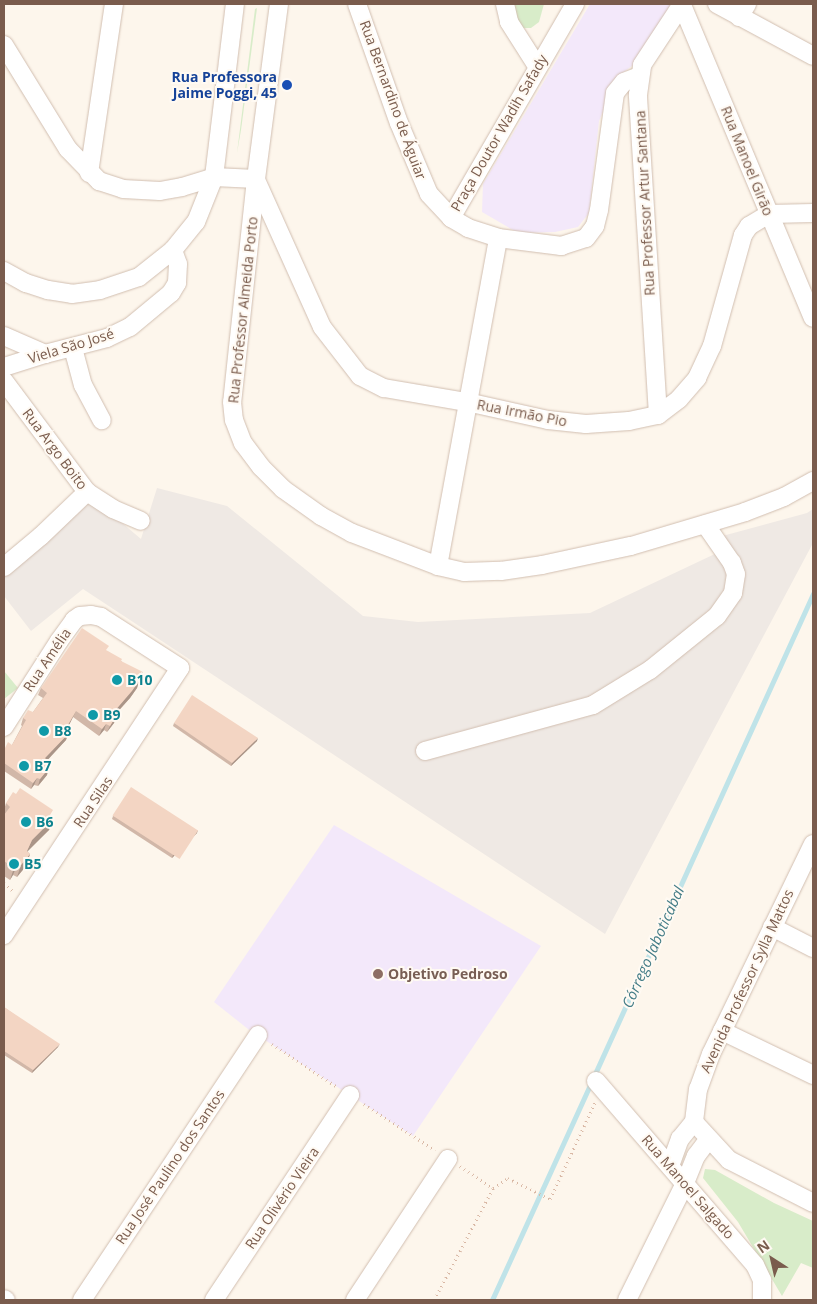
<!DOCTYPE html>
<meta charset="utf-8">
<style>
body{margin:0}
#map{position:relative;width:817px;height:1304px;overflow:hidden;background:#fdf6ec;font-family:"Open Sans",sans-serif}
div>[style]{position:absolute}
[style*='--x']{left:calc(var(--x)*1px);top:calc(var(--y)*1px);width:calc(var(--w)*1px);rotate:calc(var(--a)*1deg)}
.industrial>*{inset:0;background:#efe9e4}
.education>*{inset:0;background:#f3e8fa}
.green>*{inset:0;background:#d8ecc9}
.stream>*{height:4.5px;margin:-2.25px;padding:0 2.25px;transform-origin:2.25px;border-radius:2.25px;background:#bfe3e8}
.path>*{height:2.5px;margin-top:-1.25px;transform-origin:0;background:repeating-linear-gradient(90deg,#d9b8a5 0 1px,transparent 0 5px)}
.roads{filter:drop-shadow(0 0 1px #d1beb0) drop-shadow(0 0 1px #d1beb0)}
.minor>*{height:18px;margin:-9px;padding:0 9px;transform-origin:9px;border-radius:9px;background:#fff}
.wall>*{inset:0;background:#d1b7a8}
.shaded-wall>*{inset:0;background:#aa9588}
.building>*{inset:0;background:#f3d5c3;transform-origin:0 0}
.dots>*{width:14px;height:14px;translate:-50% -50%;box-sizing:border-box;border:2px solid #fffaf3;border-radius:50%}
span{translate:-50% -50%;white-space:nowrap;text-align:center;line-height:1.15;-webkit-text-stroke:4px #fffaf3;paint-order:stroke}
.transit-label{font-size:14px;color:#164399;font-weight:700}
.right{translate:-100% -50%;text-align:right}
.street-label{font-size:14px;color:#7a5c4d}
.culture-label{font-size:14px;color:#0d838f;font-weight:700}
.left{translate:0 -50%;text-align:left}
.education-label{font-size:14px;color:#785e54;font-weight:700}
.water-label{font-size:15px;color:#437c86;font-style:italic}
.frame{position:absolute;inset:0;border:5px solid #7a5c4d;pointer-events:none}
.north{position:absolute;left:747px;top:1234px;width:50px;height:50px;-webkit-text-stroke:4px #fffaf3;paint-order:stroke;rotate:325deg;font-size:14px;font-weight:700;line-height:20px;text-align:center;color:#7a5c4d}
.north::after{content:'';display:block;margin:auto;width:18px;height:22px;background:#7a5c4d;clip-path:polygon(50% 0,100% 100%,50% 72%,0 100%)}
</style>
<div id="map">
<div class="industrial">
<div style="clip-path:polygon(157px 488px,227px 506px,363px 616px,418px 622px,590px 613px,719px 552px,715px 538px,807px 513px,813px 509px,813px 543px,605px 934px,83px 589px,31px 631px,4px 596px,4px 571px,88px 494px,141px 539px)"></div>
</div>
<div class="education">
<div style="clip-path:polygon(590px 4px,673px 4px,636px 63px,618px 76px,599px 121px,589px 213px,578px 227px,555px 232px,518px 233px,482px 212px,483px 184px)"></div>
<div style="clip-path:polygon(334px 825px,541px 946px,413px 1136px,248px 1029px,214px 1002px)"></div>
</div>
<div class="green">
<div style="clip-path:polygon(509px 4px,544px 4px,539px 22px,531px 28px,521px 28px)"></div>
<div style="clip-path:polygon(257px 8px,241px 130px,237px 153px,255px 9px)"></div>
<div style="clip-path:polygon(4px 671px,18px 688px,4px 699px)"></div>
<div style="clip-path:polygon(705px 1169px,715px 1170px,774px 1203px,813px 1221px,813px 1268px,801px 1263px,782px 1296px,738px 1222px,703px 1178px)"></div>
</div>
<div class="stream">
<div style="--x:594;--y:1076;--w:529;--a:-65.57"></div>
<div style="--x:492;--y:1300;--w:239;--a:-65.5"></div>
</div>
<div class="path">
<div style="--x:4;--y:883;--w:13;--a:42"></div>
<div style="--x:272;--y:1044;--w:77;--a:33.3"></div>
<div style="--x:364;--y:1104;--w:85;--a:32.9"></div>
<div style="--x:460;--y:1166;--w:40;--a:34"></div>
<div style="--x:493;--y:1188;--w:18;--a:-34"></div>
<div style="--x:508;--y:1178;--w:47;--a:26.6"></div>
<div style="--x:550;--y:1199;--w:107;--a:-65.1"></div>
<div style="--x:434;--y:1300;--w:127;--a:-62.2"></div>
</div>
<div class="roads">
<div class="minor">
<div style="--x:279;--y:4;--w:177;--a:97.5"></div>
<div style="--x:256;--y:179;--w:224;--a:96.1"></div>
<div style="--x:232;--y:402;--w:18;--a:84"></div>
<div style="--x:234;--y:420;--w:25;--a:69"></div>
<div style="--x:243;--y:443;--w:30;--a:53"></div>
<div style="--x:261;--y:467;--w:31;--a:45"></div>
<div style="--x:283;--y:489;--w:47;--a:35.4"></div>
<div style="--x:321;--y:516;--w:35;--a:29"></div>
<div style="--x:352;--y:533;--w:92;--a:21"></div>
<div style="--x:438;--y:566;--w:27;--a:13"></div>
<div style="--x:464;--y:572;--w:37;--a:-2"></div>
<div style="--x:501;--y:571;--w:41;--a:-8.3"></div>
<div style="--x:542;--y:565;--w:91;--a:-12.1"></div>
<div style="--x:631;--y:546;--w:119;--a:-16.6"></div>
<div style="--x:745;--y:512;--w:42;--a:-21"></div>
<div style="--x:784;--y:497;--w:33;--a:-29"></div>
<div style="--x:357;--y:4;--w:126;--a:70.6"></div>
<div style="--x:399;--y:123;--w:77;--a:67.1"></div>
<div style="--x:429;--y:194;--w:33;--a:47"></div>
<div style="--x:451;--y:218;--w:20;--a:30"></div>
<div style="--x:468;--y:228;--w:32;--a:18"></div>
<div style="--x:498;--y:238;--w:64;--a:7.2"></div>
<div style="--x:561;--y:246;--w:26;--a:-18"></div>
<div style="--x:586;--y:238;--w:15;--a:-53"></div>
<div style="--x:595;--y:226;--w:16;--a:-76"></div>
<div style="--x:599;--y:210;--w:118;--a:-82.2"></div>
<div style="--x:615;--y:93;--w:14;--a:-51"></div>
<div style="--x:624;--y:82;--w:17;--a:-21"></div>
<div style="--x:505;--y:4;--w:18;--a:77"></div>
<div style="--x:509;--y:22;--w:52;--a:57.5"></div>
<div style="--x:717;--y:4;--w:109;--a:28.4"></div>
<div style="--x:682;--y:5;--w:339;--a:67.3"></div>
<div style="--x:739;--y:17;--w:15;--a:-58"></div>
<div style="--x:4;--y:45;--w:122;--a:58.4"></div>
<div style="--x:68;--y:149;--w:45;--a:45.9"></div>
<div style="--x:99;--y:181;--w:25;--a:18"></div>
<div style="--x:123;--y:189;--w:37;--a:3"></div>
<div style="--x:160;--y:191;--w:22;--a:-10"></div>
<div style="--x:182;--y:187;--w:34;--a:-17"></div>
<div style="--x:214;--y:177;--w:42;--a:2.7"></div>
<div style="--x:89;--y:173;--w:171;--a:-81.6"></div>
<div style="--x:256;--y:180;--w:161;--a:65.8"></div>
<div style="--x:322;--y:327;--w:62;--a:52.2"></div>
<div style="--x:360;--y:376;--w:27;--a:27"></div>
<div style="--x:384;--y:388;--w:84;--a:9.6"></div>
<div style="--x:467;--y:402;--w:83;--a:12.5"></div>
<div style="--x:548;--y:420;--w:38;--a:6"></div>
<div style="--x:586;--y:424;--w:43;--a:-4"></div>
<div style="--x:629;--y:421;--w:30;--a:-12"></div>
<div style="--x:658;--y:415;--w:26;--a:-37"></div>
<div style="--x:679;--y:399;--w:28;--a:-49"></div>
<div style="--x:697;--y:378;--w:35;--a:-65"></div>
<div style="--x:712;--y:346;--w:115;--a:-74.4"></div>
<div style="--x:743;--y:235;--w:11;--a:-56"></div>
<div style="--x:749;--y:226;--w:23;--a:-31"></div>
<div style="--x:769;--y:214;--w:44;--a:-1.3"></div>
<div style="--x:451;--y:218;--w:247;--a:-59.9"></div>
<div style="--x:4;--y:271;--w:25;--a:29"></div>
<div style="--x:26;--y:283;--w:23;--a:18"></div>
<div style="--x:48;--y:290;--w:24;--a:9"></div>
<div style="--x:72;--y:294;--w:28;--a:-8"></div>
<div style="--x:100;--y:290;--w:41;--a:-18.4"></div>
<div style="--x:139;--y:277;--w:43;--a:-38.5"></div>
<div style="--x:173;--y:250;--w:36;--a:-51"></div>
<div style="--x:196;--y:222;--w:48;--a:-68.2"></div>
<div style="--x:214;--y:177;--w:174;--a:-83.1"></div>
<div style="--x:4;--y:336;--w:45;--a:23.7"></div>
<div style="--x:73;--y:348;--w:38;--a:75"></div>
<div style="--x:83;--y:385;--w:40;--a:62"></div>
<div style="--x:4;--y:367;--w:43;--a:-17.6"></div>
<div style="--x:45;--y:354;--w:64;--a:-14.5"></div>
<div style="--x:107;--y:338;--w:25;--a:-26"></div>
<div style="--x:130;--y:327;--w:53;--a:-39.7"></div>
<div style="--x:171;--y:293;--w:12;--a:-59"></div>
<div style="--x:177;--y:283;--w:19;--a:-87"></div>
<div style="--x:178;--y:264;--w:15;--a:-110"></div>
<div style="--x:4;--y:381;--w:139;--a:53.2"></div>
<div style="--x:87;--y:492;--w:31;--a:33"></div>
<div style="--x:113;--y:509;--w:30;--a:23"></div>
<div style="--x:658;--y:415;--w:321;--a:-93.6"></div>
<div style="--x:638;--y:95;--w:30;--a:-82"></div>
<div style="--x:642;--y:65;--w:73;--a:-56.7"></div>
<div style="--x:438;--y:566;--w:333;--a:-79.6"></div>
<div style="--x:4;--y:567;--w:48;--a:-40"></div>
<div style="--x:41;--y:536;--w:64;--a:-43.7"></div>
<div style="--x:4;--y:727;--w:102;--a:-57.4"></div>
<div style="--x:59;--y:641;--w:26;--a:-54"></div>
<div style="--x:74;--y:620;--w:7;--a:-34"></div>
<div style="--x:80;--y:616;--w:11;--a:-5"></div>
<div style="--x:91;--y:615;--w:10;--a:11"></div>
<div style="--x:101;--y:617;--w:94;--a:32.8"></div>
<div style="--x:180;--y:668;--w:320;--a:123.4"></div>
<div style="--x:425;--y:751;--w:174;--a:-15.3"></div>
<div style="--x:593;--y:705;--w:67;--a:-31.6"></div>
<div style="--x:650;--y:670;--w:86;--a:-38.9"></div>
<div style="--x:717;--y:616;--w:28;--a:-55"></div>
<div style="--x:733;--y:593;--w:19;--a:-81"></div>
<div style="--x:736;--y:574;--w:12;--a:-110"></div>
<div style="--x:732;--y:563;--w:47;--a:-124.7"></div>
<div style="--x:813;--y:844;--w:233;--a:115.9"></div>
<div style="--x:711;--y:1054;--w:37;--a:110"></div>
<div style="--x:698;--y:1089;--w:33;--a:97"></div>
<div style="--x:694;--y:1122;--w:52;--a:47.4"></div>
<div style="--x:729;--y:1160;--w:94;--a:27.1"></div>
<div style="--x:772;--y:927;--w:46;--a:27.1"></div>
<div style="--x:722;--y:1031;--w:101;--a:25.8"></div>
<div style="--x:596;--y:1081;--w:243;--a:49.2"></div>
<div style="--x:755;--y:1265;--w:17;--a:65"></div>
<div style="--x:762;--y:1280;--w:20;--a:90"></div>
<div style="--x:670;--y:1166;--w:29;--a:-70"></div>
<div style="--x:680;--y:1139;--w:22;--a:-51"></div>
<div style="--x:4;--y:1299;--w:2;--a:27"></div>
<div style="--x:82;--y:1300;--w:318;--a:-56.4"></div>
<div style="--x:214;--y:1300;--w:246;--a:-56.4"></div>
<div style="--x:355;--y:1300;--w:169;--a:-56.6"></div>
<div style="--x:627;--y:1300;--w:131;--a:-63.6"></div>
<div style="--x:685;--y:1183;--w:29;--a:-68"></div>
<div style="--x:696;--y:1156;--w:20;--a:-53"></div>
</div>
</div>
<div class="wall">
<div style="clip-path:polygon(107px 651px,121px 661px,141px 679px,139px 681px,137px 688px,130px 698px,115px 715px,116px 716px,114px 723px,107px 732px,104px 730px,99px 736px,73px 717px,66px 731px,68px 734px,66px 740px,47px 760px,46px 766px,47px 775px,38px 786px,34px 785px,31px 789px,4px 771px,4px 750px,12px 745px,22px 726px,21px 725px,23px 718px,33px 712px,43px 698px,38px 695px,41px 688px)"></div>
<div style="clip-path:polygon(174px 723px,257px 741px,231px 766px,173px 726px)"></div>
<div style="clip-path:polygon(6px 803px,51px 816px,54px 818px,49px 830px,27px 851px,30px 854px,26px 866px,17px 877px,13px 875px,10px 880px,4px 876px,4px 810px)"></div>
<div style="clip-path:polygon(113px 816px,197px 833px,172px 858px,112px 819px)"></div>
<div style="clip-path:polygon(4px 1007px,58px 1047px,32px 1073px,4px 1055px)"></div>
</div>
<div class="shaded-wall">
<div style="clip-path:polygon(143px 672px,141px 679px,135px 685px,137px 678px)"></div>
<div style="clip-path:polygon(139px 681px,137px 688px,130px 698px,110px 720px,113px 713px)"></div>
<div style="clip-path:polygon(76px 711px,63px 737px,65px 730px)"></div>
<div style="clip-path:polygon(116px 716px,114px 723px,107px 732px,110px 726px)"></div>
<div style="clip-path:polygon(106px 724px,104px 730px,99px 736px,102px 729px)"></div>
<div style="clip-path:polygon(68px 734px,66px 740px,43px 765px,45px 758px)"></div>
<div style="clip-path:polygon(258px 738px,257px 741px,231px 766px,232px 763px)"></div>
<div style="clip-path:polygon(49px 768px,47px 775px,38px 786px,40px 779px)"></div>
<div style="clip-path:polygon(37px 778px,34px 785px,31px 789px,33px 783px)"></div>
<div style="clip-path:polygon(54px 818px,49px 830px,27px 852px,27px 851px,32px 840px)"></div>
<div style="clip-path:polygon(198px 830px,197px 833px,172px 858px,173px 855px)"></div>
<div style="clip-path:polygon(30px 854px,26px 866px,17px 877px,21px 865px)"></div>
<div style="clip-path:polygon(18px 863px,13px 875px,10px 880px,14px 868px)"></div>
<div style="clip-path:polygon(60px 1044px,58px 1047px,32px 1073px,33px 1070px)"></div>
</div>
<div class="building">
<div style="clip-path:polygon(82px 628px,109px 646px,106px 650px,122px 659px,121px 661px,143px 672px,137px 678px,139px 681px,132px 691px,113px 713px,116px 716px,110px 726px,106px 724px,102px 729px,76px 711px,65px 730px,68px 734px,45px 758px,48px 761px,46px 766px,49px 768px,40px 779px,37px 778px,33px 783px,4px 763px,4px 759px,5px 757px,4px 755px,4px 750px,8px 742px,12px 745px,26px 720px,23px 718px,28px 710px,33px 712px,47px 693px,41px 688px)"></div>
<div style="clip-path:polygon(192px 695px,258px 738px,232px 763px,174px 723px)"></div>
<div style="left:131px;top:787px;width:80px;height:34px;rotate:33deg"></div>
<div style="clip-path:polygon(20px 788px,53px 810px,50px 815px,54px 818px,32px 840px,27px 851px,30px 854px,21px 865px,18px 863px,14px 868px,4px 861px,4px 815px,10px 807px,6px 803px,13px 792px,16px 794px)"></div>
<div style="clip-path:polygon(4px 1007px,60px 1044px,33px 1070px,4px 1051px)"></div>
</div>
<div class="dots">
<div style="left:287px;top:85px;background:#1a4fb4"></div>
<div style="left:117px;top:680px;background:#0f9aa8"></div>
<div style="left:93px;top:715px;background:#0f9aa8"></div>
<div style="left:44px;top:731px;background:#0f9aa8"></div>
<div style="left:24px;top:766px;background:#0f9aa8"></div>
<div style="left:26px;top:822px;background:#0f9aa8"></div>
<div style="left:14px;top:864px;background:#0f9aa8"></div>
<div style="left:378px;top:974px;background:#8d6e63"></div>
</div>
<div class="transit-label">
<span class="right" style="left:277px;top:85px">Rua Professora<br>Jaime Poggi, 45</span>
</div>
<div class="street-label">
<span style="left:393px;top:100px;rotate:70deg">Rua Bernardino de Águiar</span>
<span style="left:499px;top:133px;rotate:-60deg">Praça Doutor Wadih Safady</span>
<span style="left:747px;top:161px;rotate:68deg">Rua Manoel Girão</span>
<span style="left:645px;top:203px;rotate:-93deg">Rua Professor Artur Santana</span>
<span style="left:243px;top:310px;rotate:-84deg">Rua Professor Almeida Porto</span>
<span style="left:71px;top:346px;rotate:-17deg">Viela São José</span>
<span style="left:522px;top:413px;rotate:11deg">Rua Irmão Pio</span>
<span style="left:55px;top:449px;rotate:53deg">Rua Argo Boito</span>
<span style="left:47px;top:660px;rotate:-56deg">Rua Amélia</span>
<span style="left:93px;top:802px;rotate:-56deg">Rua Silas</span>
<span style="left:747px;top:981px;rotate:-65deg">Avenida Professor Sylla Mattos</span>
<span style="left:170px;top:1167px;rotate:-56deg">Rua José Paulino dos Santos</span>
<span style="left:688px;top:1187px;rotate:49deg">Rua Manoel Salgado</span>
<span style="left:282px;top:1198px;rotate:-56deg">Rua Olivério Vieira</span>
</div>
<div class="culture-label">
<span class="left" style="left:127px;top:680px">B10</span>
<span class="left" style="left:103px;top:715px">B9</span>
<span class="left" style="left:54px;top:731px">B8</span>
<span class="left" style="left:34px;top:766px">B7</span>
<span class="left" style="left:36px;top:822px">B6</span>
<span class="left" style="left:24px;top:864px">B5</span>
</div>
<div class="education-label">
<span class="left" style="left:388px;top:974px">Objetivo Pedroso</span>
</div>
<div class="water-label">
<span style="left:653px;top:947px;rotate:-66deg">Córrego Jaboticabal</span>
</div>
<div class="frame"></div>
<div class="north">N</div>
</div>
